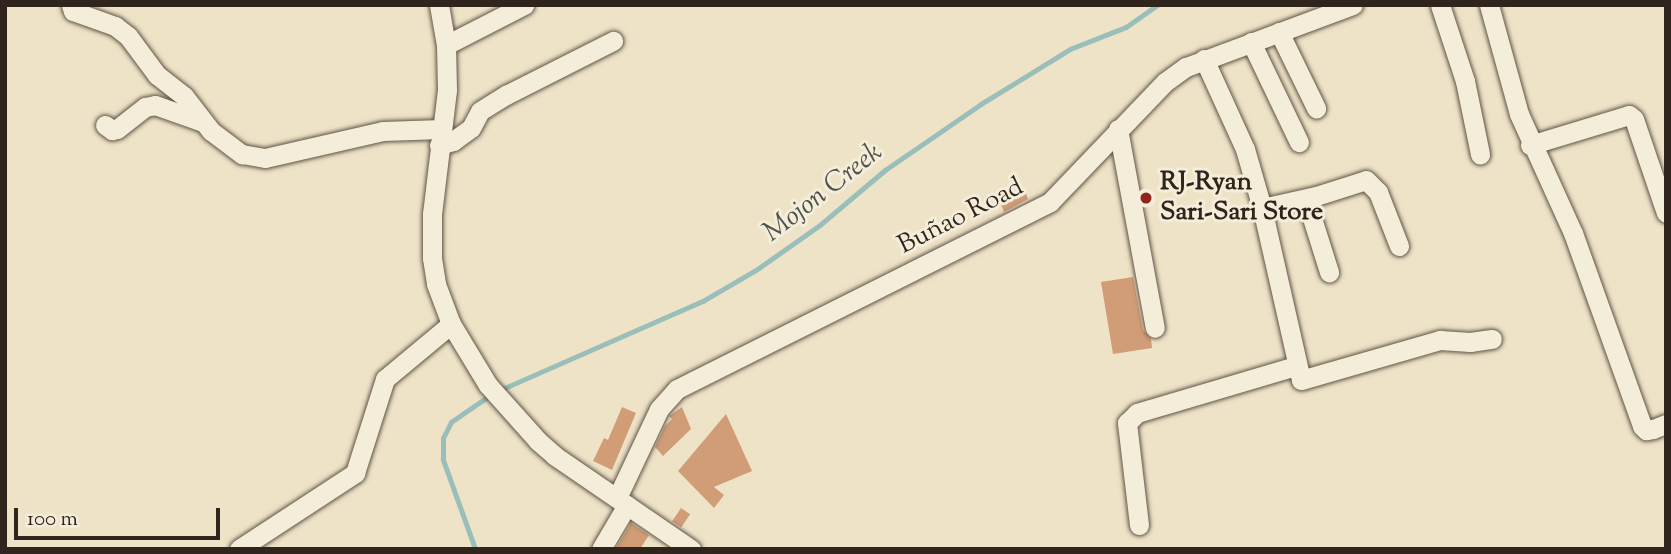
<!DOCTYPE html>
<meta charset="utf-8">
<style>
body{margin:0}
#map{position:relative;width:1671px;height:554px;overflow:hidden;background:#eee3c6;font-family:"Sorts Mill Goudy",serif}
div>[style]{position:absolute}
[style*='--x']{left:calc(var(--x)*1px);top:calc(var(--y)*1px);width:calc(var(--w)*1px);rotate:calc(var(--a)*1deg)}
.stream>*{height:4.5px;margin:-2.25px;padding:0 2.25px;transform-origin:2.25px;border-radius:2.25px;background:#9abeb9}
.building>*{inset:0;background:#d19d77;transform-origin:0 0}
.roads{filter:drop-shadow(0 0 2px #605447) drop-shadow(0 0 2px #605447)}
.minor>*{height:19px;margin:-9.5px;padding:0 9.5px;transform-origin:9.5px;border-radius:9.5px;background:#f4edda}
.dots>*{width:19px;height:19px;translate:-50% -50%;box-sizing:border-box;border:4px solid #f4edda;border-radius:50%}
span{translate:-50% -50%;white-space:nowrap;text-align:center;line-height:1.15;-webkit-text-stroke:6px #f4edda;paint-order:stroke}
.poi-label{font-size:26px;color:#30251d;font-weight:700}
.left{translate:0 -50%;text-align:left}
.street-label{font-size:26px;color:#30251d}
.water-label{font-size:28px;color:#50534c;font-style:italic}
.frame{position:absolute;inset:0;border:7px solid #30251d;pointer-events:none}
.scale{position:absolute;left:14px;top:508px;width:206px;height:32px;box-sizing:border-box;border:4px solid #30251d;border-top:0;padding-left:9px;font-size:21px;line-height:24px;white-space:nowrap;color:#30251d;-webkit-text-stroke:5px #f4edda;paint-order:stroke}
</style>
<div id="map">
<div class="stream">
<div style="--x:500;--y:390;--w:222;--a:-23.7"></div>
<div style="--x:703;--y:301;--w:61;--a:-30.3"></div>
<div style="--x:756;--y:270;--w:78;--a:-35.1"></div>
<div style="--x:820;--y:225;--w:85;--a:-40.2"></div>
<div style="--x:885;--y:170;--w:116;--a:-34.5"></div>
<div style="--x:981;--y:104;--w:105;--a:-31.7"></div>
<div style="--x:1070;--y:49;--w:60;--a:-21.4"></div>
<div style="--x:1126;--y:27;--w:39;--a:-35"></div>
<div style="--x:475;--y:549;--w:95;--a:-109.8"></div>
<div style="--x:443;--y:460;--w:22;--a:-90"></div>
<div style="--x:443;--y:438;--w:18;--a:-63"></div>
<div style="--x:451;--y:422;--w:46;--a:-34.4"></div>
</div>
<div class="building">
<div style="clip-path:polygon(1024px 189px,1028px 199px,1004px 212px,999px 199px)"></div>
<div style="clip-path:polygon(1133px 277px,1143px 330px,1151px 339px,1152px 348px,1113px 354px,1101px 282px)"></div>
<div style="clip-path:polygon(622px 407px,636px 413px,612px 470px,593px 461px,604px 438px,608px 440px)"></div>
<div style="clip-path:polygon(682px 407px,691px 429px,663px 456px,655px 447px,665px 426px,672px 419px,669px 416px)"></div>
<div style="clip-path:polygon(726px 414px,752px 471px,714px 487px,724px 495px,714px 508px,678px 471px)"></div>
<div style="left:681px;top:508px;width:11px;height:16px;rotate:34deg"></div>
<div style="clip-path:polygon(631px 523px,649px 535px,640px 549px,620px 549px,617px 547px)"></div>
</div>
<div class="roads">
<div class="minor">
<div style="--x:71;--y:5;--w:6;--a:72"></div>
<div style="--x:73;--y:11;--w:45;--a:19.7"></div>
<div style="--x:115;--y:26;--w:16;--a:38"></div>
<div style="--x:128;--y:36;--w:49;--a:53.4"></div>
<div style="--x:157;--y:75;--w:34;--a:38"></div>
<div style="--x:184;--y:96;--w:44;--a:52.4"></div>
<div style="--x:211;--y:131;--w:39;--a:37"></div>
<div style="--x:242;--y:154;--w:23;--a:10"></div>
<div style="--x:265;--y:158;--w:121;--a:-12.9"></div>
<div style="--x:383;--y:131;--w:59;--a:-1.9"></div>
<div style="--x:439;--y:5;--w:41;--a:80.1"></div>
<div style="--x:446;--y:45;--w:45;--a:88.7"></div>
<div style="--x:447;--y:90;--w:125;--a:96.9"></div>
<div style="--x:432;--y:214;--w:44;--a:90"></div>
<div style="--x:432;--y:258;--w:26;--a:81"></div>
<div style="--x:436;--y:284;--w:43;--a:69.4"></div>
<div style="--x:451;--y:324;--w:71;--a:58.8"></div>
<div style="--x:488;--y:385;--w:75;--a:48.2"></div>
<div style="--x:538;--y:441;--w:23;--a:41"></div>
<div style="--x:555;--y:456;--w:165;--a:34.4"></div>
<div style="--x:1440;--y:5;--w:80;--a:71.8"></div>
<div style="--x:1465;--y:81;--w:75;--a:78.4"></div>
<div style="--x:1489;--y:5;--w:113;--a:74.6"></div>
<div style="--x:1519;--y:114;--w:131;--a:65.6"></div>
<div style="--x:1573;--y:233;--w:205;--a:70.3"></div>
<div style="--x:1642;--y:426;--w:6;--a:45"></div>
<div style="--x:1646;--y:430;--w:7;--a:-8"></div>
<div style="--x:1653;--y:429;--w:14;--a:-21"></div>
<div style="--x:1279;--y:32;--w:85;--a:64"></div>
<div style="--x:1251;--y:42;--w:111;--a:64.4"></div>
<div style="--x:446;--y:45;--w:88;--a:-27.1"></div>
<div style="--x:1204;--y:59;--w:99;--a:65.5"></div>
<div style="--x:1245;--y:149;--w:61;--a:73.9"></div>
<div style="--x:1262;--y:208;--w:176;--a:77.2"></div>
<div style="--x:1301;--y:380;--w:145;--a:-16.1"></div>
<div style="--x:1440;--y:340;--w:30;--a:4"></div>
<div style="--x:1470;--y:342;--w:22;--a:-8"></div>
<div style="--x:105;--y:125;--w:9;--a:36"></div>
<div style="--x:112;--y:130;--w:5;--a:-11"></div>
<div style="--x:117;--y:129;--w:36;--a:-38"></div>
<div style="--x:145;--y:107;--w:10;--a:-11"></div>
<div style="--x:155;--y:105;--w:51;--a:19.5"></div>
<div style="--x:1118;--y:129;--w:202;--a:79.5"></div>
<div style="--x:439;--y:145;--w:15;--a:-16"></div>
<div style="--x:453;--y:141;--w:22;--a:-36"></div>
<div style="--x:471;--y:128;--w:19;--a:-62"></div>
<div style="--x:480;--y:111;--w:31;--a:-32"></div>
<div style="--x:506;--y:95;--w:120;--a:-26.8"></div>
<div style="--x:1530;--y:145;--w:103;--a:-16.9"></div>
<div style="--x:1629;--y:115;--w:6;--a:39"></div>
<div style="--x:1634;--y:119;--w:99;--a:71.2"></div>
<div style="--x:1306;--y:199;--w:77;--a:72.5"></div>
<div style="--x:1262;--y:208;--w:55;--a:-12.5"></div>
<div style="--x:1316;--y:196;--w:52;--a:-17.7"></div>
<div style="--x:1366;--y:180;--w:17;--a:45"></div>
<div style="--x:1378;--y:192;--w:58;--a:68.7"></div>
<div style="--x:617;--y:498;--w:98;--a:-64.7"></div>
<div style="--x:659;--y:409;--w:27;--a:-48"></div>
<div style="--x:677;--y:389;--w:417;--a:-26.6"></div>
<div style="--x:1050;--y:202;--w:166;--a:-46.2"></div>
<div style="--x:1165;--y:82;--w:26;--a:-36"></div>
<div style="--x:1186;--y:67;--w:178;--a:-20.4"></div>
<div style="--x:1139;--y:525;--w:103;--a:-96.7"></div>
<div style="--x:1127;--y:423;--w:14;--a:-45"></div>
<div style="--x:1137;--y:413;--w:166;--a:-16.5"></div>
<div style="--x:239;--y:549;--w:139;--a:-33.2"></div>
<div style="--x:355;--y:473;--w:99;--a:-72.3"></div>
<div style="--x:385;--y:379;--w:86;--a:-39.8"></div>
<div style="--x:601;--y:549;--w:51;--a:-59.4"></div>
</div>
</div>
<div class="dots">
<div style="left:1146px;top:198px;background:#8f2418"></div>
</div>
<div class="poi-label">
<span class="left" style="left:1160px;top:198px">RJ-Ryan<br>Sari-Sari Store</span>
</div>
<div class="street-label">
<span style="left:961px;top:217px;rotate:-27deg">Buñao Road</span>
</div>
<div class="water-label">
<span style="left:823px;top:193px;rotate:-38deg">Mojon Creek</span>
</div>
<div class="frame"></div>
<div class="scale">100 m</div>
</div>
